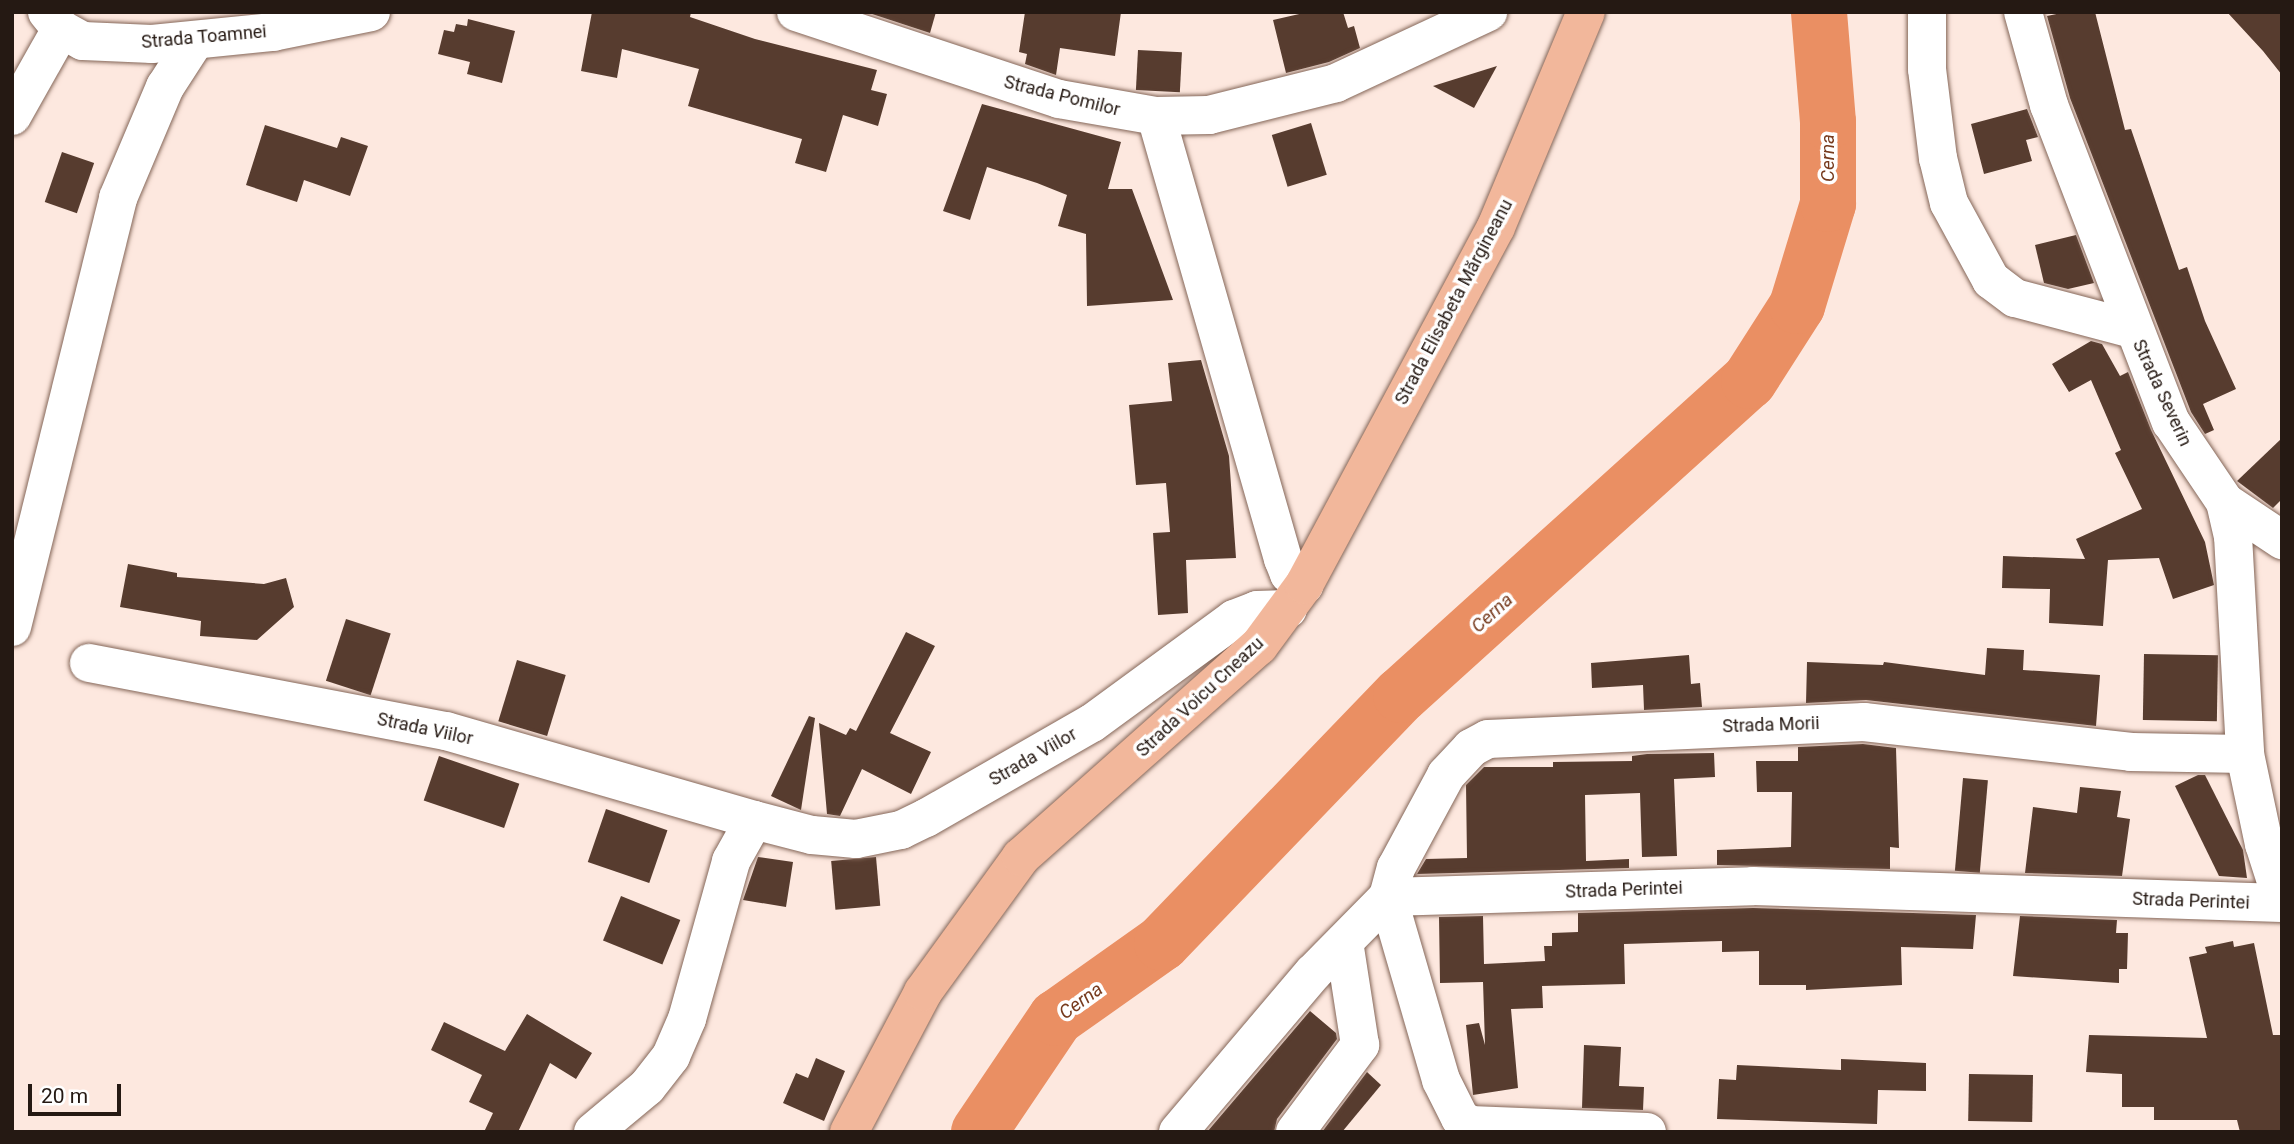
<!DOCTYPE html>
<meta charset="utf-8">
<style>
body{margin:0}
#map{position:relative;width:2294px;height:1144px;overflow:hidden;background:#fde8df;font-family:Roboto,sans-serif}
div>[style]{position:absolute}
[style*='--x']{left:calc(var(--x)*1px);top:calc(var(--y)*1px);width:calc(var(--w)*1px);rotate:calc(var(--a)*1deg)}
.river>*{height:56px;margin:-28px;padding:0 28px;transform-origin:28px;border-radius:28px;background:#ea8f63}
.building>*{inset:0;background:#573c2f;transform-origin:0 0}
.roads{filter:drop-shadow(0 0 2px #846658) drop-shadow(0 0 2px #846658)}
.minor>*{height:38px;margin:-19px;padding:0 19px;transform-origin:19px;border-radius:19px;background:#fff}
.major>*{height:38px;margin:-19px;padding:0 19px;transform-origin:19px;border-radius:19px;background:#f2b79b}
span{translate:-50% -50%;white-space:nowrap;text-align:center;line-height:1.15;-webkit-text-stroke:7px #fff;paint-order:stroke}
.street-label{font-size:18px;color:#251913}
.water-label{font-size:19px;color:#773b1e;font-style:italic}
.frame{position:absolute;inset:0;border:14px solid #251913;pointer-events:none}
.scale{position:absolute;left:28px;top:1084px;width:93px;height:32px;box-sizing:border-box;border:4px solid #251913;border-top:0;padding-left:9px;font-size:21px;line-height:24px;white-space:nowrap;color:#251913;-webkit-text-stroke:5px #fff;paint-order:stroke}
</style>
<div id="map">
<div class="river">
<div style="--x:979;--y:1132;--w:138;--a:-56"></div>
<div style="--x:1056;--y:1018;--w:130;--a:-35.3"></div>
<div style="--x:1162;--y:943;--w:344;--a:-46.1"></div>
<div style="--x:1401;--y:695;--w:469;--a:-42.1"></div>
<div style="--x:1749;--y:381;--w:89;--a:-57.4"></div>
<div style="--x:1797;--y:306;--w:107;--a:-73.1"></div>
<div style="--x:1828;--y:204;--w:82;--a:-90"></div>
<div style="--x:1828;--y:122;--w:110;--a:-94.7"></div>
</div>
<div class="building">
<div style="clip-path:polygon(592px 12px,691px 12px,690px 17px,755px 39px,877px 70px,871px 90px,887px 94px,878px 126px,843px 115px,826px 172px,795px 163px,802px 139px,688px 106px,699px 69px,622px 49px,617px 78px,581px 71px)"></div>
<div style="clip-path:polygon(866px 12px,936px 12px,930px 33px)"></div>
<div style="clip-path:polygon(1025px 12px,1121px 12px,1115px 56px,1060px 48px,1056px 75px,1025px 64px,1027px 54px,1019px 52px)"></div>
<div style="clip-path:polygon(1308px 12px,1343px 12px,1348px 28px,1354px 26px,1360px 48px,1329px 62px,1286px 73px,1273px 20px)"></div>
<div style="clip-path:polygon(2066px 12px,2095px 12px,2125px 130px,2131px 129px,2179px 270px,2187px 267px,2205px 321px,2236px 389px,2203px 404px,2214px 430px,2205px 434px,2191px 412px,2070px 98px,2047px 16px)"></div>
<div style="clip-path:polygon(2227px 12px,2282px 12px,2282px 75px,2263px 51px)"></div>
<div style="clip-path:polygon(468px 19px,515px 31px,502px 83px,467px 74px,470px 62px,438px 54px,444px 30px,454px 32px,456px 24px,467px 26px)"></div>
<div style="left:1138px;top:50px;width:44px;height:40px;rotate:3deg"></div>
<div style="clip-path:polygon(1497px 66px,1474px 108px,1433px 86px)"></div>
<div style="clip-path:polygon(982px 104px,1121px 142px,1108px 189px,1132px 189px,1173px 300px,1087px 306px,1086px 234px,1058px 226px,1067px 195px,1037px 183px,987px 167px,970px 220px,943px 211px)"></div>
<div style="clip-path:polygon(2027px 109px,2038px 137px,2026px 140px,2032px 161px,1984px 174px,1971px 124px)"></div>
<div style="left:1311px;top:123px;width:54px;height:41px;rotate:73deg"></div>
<div style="clip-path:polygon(265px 125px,337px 148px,341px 137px,368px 146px,350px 196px,304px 180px,297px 202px,246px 185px)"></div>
<div style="left:62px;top:152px;width:34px;height:53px;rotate:19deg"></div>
<div style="clip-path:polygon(2076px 235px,2094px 283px,2068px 289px,2044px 283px,2035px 245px)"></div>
<div style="clip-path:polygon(2091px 341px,2102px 344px,2120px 376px,2128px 372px,2151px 430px,2205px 542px,2214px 585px,2173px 599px,2159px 558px,2108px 560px,2103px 626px,2049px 623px,2050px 589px,2002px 588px,2003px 556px,2085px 559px,2076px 539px,2142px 509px,2115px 453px,2121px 450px,2091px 380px,2069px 392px,2052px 364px)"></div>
<div style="clip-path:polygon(1201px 360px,1229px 456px,1236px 558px,1186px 560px,1188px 613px,1158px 615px,1153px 533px,1170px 532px,1166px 483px,1136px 485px,1129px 405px,1172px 401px,1168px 363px)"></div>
<div style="clip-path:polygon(2282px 438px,2282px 499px,2273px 508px,2237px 481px)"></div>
<div style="clip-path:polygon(128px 564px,177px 573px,177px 577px,264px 584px,286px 578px,294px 607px,257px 640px,200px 636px,201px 621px,120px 607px)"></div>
<div style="left:346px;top:619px;width:47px;height:65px;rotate:18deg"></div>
<div style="clip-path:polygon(906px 632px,935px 646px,890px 733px,931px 752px,911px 794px,862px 769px,840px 816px,827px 814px,819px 723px,846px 735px,850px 728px,856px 731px)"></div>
<div style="clip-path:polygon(1987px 648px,2024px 650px,2023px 670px,2100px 675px,2096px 726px,1866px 700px,1806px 703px,1807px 662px,1883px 665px,1884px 662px,1985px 675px)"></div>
<div style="left:2144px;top:654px;width:74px;height:66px;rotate:1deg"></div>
<div style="clip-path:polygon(1689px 655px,1691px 684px,1700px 683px,1702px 707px,1644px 710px,1643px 685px,1592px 688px,1591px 663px)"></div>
<div style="left:517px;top:660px;width:51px;height:64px;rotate:17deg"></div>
<div style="clip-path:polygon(809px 716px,815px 718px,801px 810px,771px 796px)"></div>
<div style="clip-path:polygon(1863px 744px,1896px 748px,1899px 848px,1890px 847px,1890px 869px,1717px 865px,1717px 850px,1791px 847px,1792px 792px,1757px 792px,1756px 761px,1798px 761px,1798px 747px)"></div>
<div style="clip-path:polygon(1714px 753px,1715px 777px,1674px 779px,1677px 856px,1642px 857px,1640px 793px,1585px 795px,1586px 861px,1629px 859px,1629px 868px,1417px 874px,1426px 859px,1467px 858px,1466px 785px,1484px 767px,1553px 767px,1553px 762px,1632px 761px,1632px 756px,1647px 754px)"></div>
<div style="left:439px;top:756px;width:85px;height:47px;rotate:19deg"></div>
<div style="clip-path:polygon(2198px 775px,2205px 775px,2243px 850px,2247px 878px,2219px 876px,2175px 786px)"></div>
<div style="left:1963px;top:778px;width:25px;height:93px;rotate:5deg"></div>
<div style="clip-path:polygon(2080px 787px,2121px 791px,2117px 817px,2130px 819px,2122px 876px,2025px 873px,2033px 807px,2077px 813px)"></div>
<div style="left:606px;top:809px;width:65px;height:56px;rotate:19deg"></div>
<div style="clip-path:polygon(758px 857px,793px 862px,786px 907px,743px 900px)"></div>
<div style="left:876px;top:857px;width:49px;height:45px;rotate:85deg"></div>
<div style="left:621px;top:896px;width:64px;height:48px;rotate:22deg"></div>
<div style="clip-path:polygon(1753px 908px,1976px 915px,1973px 949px,1901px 947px,1902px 985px,1806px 990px,1806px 985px,1759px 985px,1759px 951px,1722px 952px,1722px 941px,1624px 944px,1625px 984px,1542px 986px,1543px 1008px,1511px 1009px,1518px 1088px,1473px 1095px,1466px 1025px,1479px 1023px,1485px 1045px,1483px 982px,1440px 983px,1439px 917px,1483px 916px,1484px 964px,1545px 961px,1544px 946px,1552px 946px,1552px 933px,1578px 932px,1578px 913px)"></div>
<div style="clip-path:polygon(2020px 916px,2117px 920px,2116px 933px,2128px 933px,2127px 969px,2119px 969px,2119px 983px,2013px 976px)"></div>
<div style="clip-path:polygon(2233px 941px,2234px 947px,2254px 943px,2273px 1035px,2282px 1035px,2282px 1132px,2240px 1132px,2237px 1120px,2154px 1120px,2154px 1107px,2122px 1107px,2122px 1074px,2086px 1072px,2089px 1035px,2207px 1038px,2189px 957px,2207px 953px,2205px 947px)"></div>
<div style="clip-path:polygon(1310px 1011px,1336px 1033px,1337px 1039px,1277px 1119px,1274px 1132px,1207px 1132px)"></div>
<div style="clip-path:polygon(527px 1014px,592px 1053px,576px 1079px,550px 1063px,518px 1132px,484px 1132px,493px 1113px,469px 1102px,482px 1075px,431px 1050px,444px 1022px,505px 1051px)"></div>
<div style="clip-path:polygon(1584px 1045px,1621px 1047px,1619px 1086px,1644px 1087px,1643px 1110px,1582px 1108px)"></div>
<div style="clip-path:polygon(816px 1058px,845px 1071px,824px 1121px,783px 1103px,796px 1073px,808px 1078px)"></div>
<div style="clip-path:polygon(1841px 1059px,1926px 1063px,1926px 1091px,1878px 1090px,1877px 1124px,1717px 1119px,1719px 1079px,1736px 1080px,1737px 1065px,1841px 1070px)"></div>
<div style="clip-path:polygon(1367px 1072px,1381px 1085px,1342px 1132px,1322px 1132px)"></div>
<div style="left:1969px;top:1074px;width:64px;height:47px;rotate:1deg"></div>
</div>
<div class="roads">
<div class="minor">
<div style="--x:47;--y:12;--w:22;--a:51"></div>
<div style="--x:61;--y:29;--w:25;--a:29"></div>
<div style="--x:83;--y:41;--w:69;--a:2.5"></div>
<div style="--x:152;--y:44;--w:122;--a:-5.7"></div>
<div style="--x:273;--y:32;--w:100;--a:-11.5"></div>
<div style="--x:796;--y:12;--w:277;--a:18.3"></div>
<div style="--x:1059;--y:99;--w:98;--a:9.9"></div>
<div style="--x:1156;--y:116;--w:53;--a:-1.1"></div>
<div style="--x:1209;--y:115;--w:131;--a:-14.1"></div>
<div style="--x:1336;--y:83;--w:168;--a:-25"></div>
<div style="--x:1927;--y:12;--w:57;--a:90"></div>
<div style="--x:1927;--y:69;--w:90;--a:83"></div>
<div style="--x:1938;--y:158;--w:46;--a:76.3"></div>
<div style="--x:1949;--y:203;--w:88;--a:61.4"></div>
<div style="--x:1991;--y:280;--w:30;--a:37"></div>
<div style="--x:2015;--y:298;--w:121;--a:14.8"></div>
<div style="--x:2023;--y:12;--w:97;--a:74.4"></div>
<div style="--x:2049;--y:105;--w:340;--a:69"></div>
<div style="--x:2171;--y:422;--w:97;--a:56"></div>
<div style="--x:2225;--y:502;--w:35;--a:77"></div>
<div style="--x:2233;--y:536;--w:218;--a:86.8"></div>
<div style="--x:2245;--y:754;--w:92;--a:78.1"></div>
<div style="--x:2264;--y:844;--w:59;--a:72.2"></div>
<div style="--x:12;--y:116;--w:100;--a:-60.6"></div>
<div style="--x:1156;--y:116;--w:461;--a:74"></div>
<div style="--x:1283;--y:559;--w:16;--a:68"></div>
<div style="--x:1289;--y:574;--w:19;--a:36"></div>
<div style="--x:2225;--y:502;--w:69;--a:33.7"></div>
<div style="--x:12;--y:627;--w:442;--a:-76.1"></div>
<div style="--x:118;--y:198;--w:121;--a:-67.1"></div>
<div style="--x:165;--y:87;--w:54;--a:-57.2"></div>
<div style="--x:89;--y:663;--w:363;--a:10.8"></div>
<div style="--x:446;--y:731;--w:321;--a:16.1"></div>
<div style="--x:754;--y:820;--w:60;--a:14.5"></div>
<div style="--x:812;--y:835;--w:44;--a:5.2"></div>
<div style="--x:856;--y:839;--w:46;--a:-11.3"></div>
<div style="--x:901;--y:830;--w:28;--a:-26"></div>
<div style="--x:926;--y:818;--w:191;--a:-29.8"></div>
<div style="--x:1092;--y:723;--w:176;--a:-36.2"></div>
<div style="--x:1234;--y:619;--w:25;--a:-21"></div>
<div style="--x:1257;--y:610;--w:31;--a:-2"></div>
<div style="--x:593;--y:1132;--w:70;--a:-39.8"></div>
<div style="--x:647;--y:1087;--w:39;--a:-52"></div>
<div style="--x:671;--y:1056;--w:40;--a:-66.6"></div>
<div style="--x:687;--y:1019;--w:164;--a:-74.4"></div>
<div style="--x:731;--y:861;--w:47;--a:-60.7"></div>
<div style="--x:1178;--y:1132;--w:209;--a:-49.7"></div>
<div style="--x:1313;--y:973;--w:107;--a:-45.4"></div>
<div style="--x:1388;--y:897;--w:30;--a:-75"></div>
<div style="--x:1396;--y:868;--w:106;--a:-61.7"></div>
<div style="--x:1446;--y:775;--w:37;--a:-47"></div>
<div style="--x:1471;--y:748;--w:19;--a:-28"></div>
<div style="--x:1488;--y:739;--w:376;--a:-2.6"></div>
<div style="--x:1864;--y:722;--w:269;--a:6.4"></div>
<div style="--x:2131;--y:752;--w:114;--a:1"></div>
<div style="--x:1295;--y:1132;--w:109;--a:-53.2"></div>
<div style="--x:1360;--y:1045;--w:104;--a:-98.8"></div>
<div style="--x:1647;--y:1132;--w:177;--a:-177.7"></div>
<div style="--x:1470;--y:1125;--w:12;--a:-145"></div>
<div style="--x:1460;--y:1118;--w:42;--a:-116.6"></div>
<div style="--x:1441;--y:1080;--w:191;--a:-106.2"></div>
<div style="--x:1388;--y:897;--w:365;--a:-1.7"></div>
<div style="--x:1753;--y:886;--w:529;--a:1.84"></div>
</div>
<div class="major">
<div style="--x:849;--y:1132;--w:158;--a:-62.1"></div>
<div style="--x:923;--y:992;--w:167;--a:-54"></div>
<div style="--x:1021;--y:857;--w:318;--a:-41.6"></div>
<div style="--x:1259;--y:646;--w:76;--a:-53.6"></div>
<div style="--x:1304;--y:585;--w:406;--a:-61.8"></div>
<div style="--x:1496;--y:227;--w:233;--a:-67.3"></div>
</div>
</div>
<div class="street-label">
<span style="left:204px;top:37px;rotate:-5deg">Strada Toamnei</span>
<span style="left:1062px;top:96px;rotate:14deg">Strada Pomilor</span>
<span style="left:1454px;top:302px;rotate:-62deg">Strada Elisabeta Mărgineanu</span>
<span style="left:2162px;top:393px;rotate:65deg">Strada Severin</span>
<span style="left:1200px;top:697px;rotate:-43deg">Strada Voicu Cneazu</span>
<span style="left:1771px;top:725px;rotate:-2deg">Strada Morii</span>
<span style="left:425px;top:729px;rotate:12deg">Strada Viilor</span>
<span style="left:1033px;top:757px;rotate:-30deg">Strada Viilor</span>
<span style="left:1624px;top:890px;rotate:-2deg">Strada Perintei</span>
<span style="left:2191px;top:901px;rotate:2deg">Strada Perintei</span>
</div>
<div class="water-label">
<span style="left:1828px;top:158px;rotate:-90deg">Cerna</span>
<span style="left:1492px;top:613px;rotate:-42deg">Cerna</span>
<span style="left:1081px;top:1001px;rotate:-36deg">Cerna</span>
</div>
<div class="frame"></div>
<div class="scale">20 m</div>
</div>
